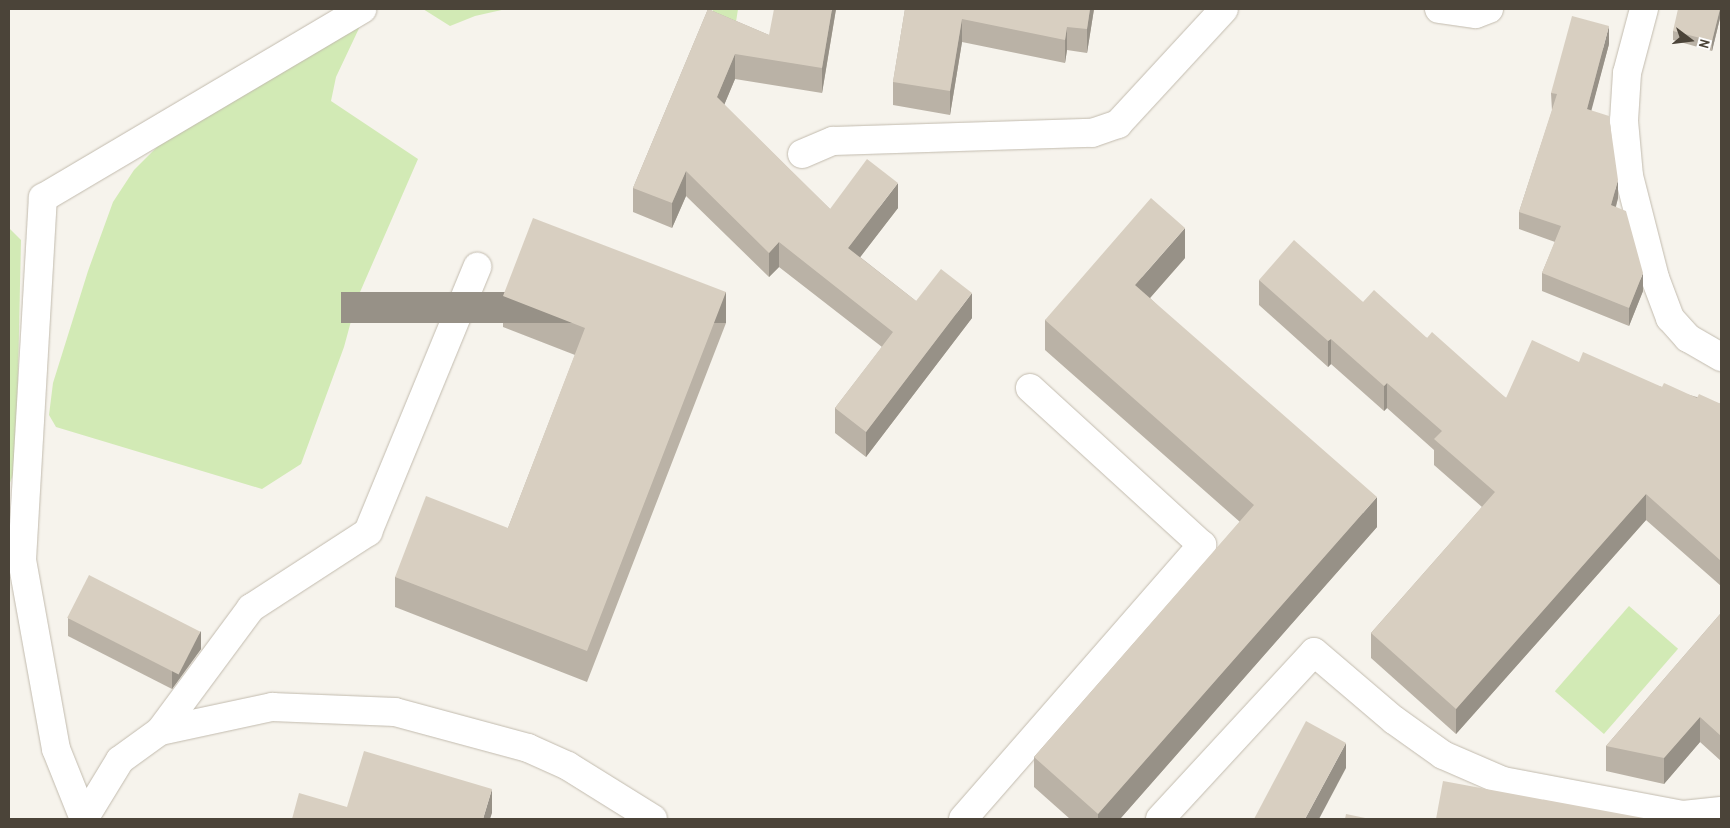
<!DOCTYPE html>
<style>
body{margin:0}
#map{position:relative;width:1730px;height:828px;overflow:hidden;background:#f6f3ec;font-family:"Archivo Narrow",sans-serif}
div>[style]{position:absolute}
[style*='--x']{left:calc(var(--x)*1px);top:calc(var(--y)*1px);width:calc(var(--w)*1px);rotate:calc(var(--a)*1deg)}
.green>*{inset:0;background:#d2eab5;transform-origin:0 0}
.roads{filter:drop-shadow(0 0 1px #c2bbae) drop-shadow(0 0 1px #c2bbae)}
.minor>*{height:28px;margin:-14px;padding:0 14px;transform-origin:14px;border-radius:14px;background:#fff}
.wall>*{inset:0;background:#bab2a6}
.shaded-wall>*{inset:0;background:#979187;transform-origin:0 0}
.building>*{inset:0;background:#d8cfc1;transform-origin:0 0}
span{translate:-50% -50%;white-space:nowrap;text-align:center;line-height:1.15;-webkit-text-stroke:4px #fff;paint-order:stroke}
.frame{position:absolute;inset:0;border:10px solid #4b4439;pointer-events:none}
.north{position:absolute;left:1665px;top:15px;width:50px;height:50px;-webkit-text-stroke:4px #fff;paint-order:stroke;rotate:105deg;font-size:14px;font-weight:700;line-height:20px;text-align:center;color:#4b4439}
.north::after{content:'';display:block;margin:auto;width:18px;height:22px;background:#4b4439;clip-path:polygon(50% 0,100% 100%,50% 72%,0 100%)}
</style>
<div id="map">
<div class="green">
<div style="clip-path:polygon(423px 9px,506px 9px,475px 16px,450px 26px)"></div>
<div style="clip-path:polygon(713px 9px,738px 9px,736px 22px,712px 16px)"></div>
<div style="clip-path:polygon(362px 22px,336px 77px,331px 101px,418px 159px,357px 299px,344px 347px,301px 464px,262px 489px,56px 427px,49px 415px,53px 383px,88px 271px,113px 202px,134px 170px,170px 134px)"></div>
<div style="clip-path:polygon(9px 228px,21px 240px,16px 468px,9px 485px)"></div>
<div style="left:1629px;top:606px;width:65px;height:113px;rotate:41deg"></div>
</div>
<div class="roads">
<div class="minor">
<div style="--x:1439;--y:9;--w:37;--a:8"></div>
<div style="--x:1476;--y:14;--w:14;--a:-21"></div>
<div style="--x:1644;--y:9;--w:66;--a:104.9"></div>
<div style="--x:1627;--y:73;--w:48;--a:93.6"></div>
<div style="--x:1624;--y:121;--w:55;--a:84.8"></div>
<div style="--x:1629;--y:176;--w:105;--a:75.7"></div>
<div style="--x:1655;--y:278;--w:43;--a:69.4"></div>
<div style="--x:1670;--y:318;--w:27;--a:48"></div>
<div style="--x:1688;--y:338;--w:38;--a:30"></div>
<div style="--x:802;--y:154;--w:34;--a:-23"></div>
<div style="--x:833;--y:141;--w:259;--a:-1.8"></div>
<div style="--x:1092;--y:133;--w:28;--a:-19"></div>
<div style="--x:1118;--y:124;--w:156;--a:-47.3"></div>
<div style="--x:160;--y:731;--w:153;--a:-53.5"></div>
<div style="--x:251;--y:608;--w:140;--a:-33"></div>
<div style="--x:368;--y:532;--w:287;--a:-67.6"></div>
<div style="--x:84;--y:819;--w:75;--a:-111.8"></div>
<div style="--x:56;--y:749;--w:192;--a:-100.2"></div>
<div style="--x:22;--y:560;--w:363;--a:-86.7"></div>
<div style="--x:43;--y:198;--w:371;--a:-30.6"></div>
<div style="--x:84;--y:819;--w:69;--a:-58.6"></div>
<div style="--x:120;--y:760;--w:49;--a:-35.9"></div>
<div style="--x:160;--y:731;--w:115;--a:-12.1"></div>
<div style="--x:272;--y:707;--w:123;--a:2.3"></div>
<div style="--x:395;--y:712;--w:138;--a:15.1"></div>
<div style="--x:528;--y:748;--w:44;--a:24.2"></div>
<div style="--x:568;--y:766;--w:100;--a:31.9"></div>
<div style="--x:963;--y:819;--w:364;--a:-48.9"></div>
<div style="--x:1202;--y:545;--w:233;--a:-137.6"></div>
<div style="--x:1160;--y:819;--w:227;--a:-47.3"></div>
<div style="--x:1314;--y:652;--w:105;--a:40.4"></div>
<div style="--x:1394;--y:720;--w:60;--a:35.5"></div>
<div style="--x:1443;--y:755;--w:65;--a:23.4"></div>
<div style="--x:1503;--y:781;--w:183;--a:10.7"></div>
<div style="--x:1683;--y:815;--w:38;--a:-6"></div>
</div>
</div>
<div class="wall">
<div style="clip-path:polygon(708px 9px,769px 35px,836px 9px,822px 93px,735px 79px,724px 105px,830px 209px,898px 208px,860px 257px,916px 301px,972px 318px,866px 457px,835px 433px,835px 408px,882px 347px,779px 267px,769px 277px,686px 196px,672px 228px,633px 212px,633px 188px)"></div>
<div style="clip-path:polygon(905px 9px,1094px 9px,1087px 53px,1067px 50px,1065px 63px,962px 42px,950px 115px,893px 105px,893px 82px)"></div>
<div style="clip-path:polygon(1721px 9px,1721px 14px,1712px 51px,1673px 40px,1673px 31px)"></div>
<div style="clip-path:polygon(1609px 44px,1591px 110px,1618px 198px,1616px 207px,1643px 291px,1629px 326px,1542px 291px,1542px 273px,1555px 242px,1519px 229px,1519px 212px,1552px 111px,1551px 93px)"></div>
<div style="clip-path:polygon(1185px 258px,1150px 298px,1377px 527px,1120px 819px,1070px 819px,1034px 787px,1034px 757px,1240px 522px,1045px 350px,1045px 320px)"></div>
<div style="clip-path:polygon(1259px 280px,1363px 302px,1427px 338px,1506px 398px,1579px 362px,1662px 387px,1721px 404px,1721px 586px,1646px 520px,1456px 734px,1371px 658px,1371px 633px,1482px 507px,1434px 465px,1434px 450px,1387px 408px,1384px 411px,1331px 364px,1328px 367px,1259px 305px)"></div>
<div style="clip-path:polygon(503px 296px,726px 323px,587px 682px,395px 607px,395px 577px,508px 528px,575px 355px,503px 327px)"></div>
<div style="clip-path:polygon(1721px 613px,1721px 761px,1700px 742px,1664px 784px,1606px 771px,1606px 746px)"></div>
<div style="clip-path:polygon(68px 618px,201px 649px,172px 689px,68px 636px)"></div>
</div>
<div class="shaded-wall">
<div style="clip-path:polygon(832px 9px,836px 9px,822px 93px,822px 68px)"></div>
<div style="clip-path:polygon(1090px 9px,1094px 9px,1087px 53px,1087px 29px)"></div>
<div style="clip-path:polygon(1720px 9px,1721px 9px,1721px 14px,1712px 51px,1712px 41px)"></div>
<div style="clip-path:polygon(962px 19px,962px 42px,950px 115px,950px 91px)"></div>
<div style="clip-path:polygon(1609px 26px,1609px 44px,1587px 127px,1587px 109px)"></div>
<div style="clip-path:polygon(1067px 27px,1067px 50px,1065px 63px,1065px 40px)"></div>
<div style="clip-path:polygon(735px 54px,735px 79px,717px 122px,717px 97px)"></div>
<div style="clip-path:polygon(686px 171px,686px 196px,672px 228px,672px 203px)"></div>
<div style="clip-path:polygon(1618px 180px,1618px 198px,1611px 223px,1611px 205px)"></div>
<div style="clip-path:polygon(898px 183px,898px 208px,848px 273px,848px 248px)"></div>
<div style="clip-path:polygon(1185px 228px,1185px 258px,1135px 315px,1135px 285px)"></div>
<div style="clip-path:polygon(779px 242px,779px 267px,769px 277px,769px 253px)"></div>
<div style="clip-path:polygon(1643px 273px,1643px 291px,1629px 326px,1629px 308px)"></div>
<div style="left:726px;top:292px;width:31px;height:385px;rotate:90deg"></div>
<div style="clip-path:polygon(972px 293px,972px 318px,866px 457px,866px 432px)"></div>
<div style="clip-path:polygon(1331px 339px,1331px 364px,1328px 367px,1328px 341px)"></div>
<div style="clip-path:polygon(1387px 383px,1387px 408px,1384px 411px,1384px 386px)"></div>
<div style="clip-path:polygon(1646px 494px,1646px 520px,1456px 734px,1456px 709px)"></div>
<div style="clip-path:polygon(1377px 497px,1377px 527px,1120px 819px,1098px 819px,1098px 814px)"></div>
<div style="clip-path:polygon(201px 631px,201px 649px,172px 689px,172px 671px)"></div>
<div style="clip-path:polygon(1700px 717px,1700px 742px,1664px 784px,1664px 758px)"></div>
<div style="clip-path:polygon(1346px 743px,1346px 768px,1319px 819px,1305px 819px)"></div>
<div style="clip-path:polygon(492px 789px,492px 813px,490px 819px,483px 819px)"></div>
</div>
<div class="building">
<div style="clip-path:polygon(708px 9px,769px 35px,774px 9px,832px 9px,822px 68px,735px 54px,717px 97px,830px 209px,867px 159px,898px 183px,848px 248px,916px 301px,941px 269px,972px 293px,866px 432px,835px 408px,893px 332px,779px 242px,769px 253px,686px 171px,672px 203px,633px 188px)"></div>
<div style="clip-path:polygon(905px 9px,1090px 9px,1087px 29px,1067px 27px,1065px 40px,962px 19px,950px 91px,893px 82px)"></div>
<div style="clip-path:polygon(1678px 9px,1720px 9px,1712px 41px,1673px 31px)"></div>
<div style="clip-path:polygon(1572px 16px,1609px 26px,1587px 109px,1609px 116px,1618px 180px,1611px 205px,1626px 211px,1643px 273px,1629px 308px,1542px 273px,1561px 226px,1519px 212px,1557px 94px,1551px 93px)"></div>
<div style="clip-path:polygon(1151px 198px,1185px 228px,1135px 285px,1377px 497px,1098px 814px,1034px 757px,1254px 505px,1045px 320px)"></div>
<div style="clip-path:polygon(533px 218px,726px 292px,587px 651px,395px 577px,426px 496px,508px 528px,585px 328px,503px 296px)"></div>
<div style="clip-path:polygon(1294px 240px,1363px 302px,1374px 290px,1427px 338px,1432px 332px,1506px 398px,1532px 340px,1579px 362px,1583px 352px,1662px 387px,1664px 383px,1697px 398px,1699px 394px,1721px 404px,1721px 561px,1646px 494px,1456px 709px,1371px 633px,1495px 492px,1434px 439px,1442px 431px,1387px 383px,1384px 386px,1331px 339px,1328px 341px,1259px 280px)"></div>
<div style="left:89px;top:575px;width:125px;height:48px;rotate:27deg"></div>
<div style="clip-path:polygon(1721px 613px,1721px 736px,1700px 717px,1664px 758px,1606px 746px)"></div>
<div style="clip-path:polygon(1306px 721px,1346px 743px,1305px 819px,1254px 819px)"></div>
<div style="clip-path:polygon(364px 751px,492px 789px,483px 819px,292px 819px,299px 793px,347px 807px)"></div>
<div style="clip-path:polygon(1443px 781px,1649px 819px,1436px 819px)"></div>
<div style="clip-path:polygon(1346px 814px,1370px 819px,1345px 819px)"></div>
</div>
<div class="frame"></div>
<div class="north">N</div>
</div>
